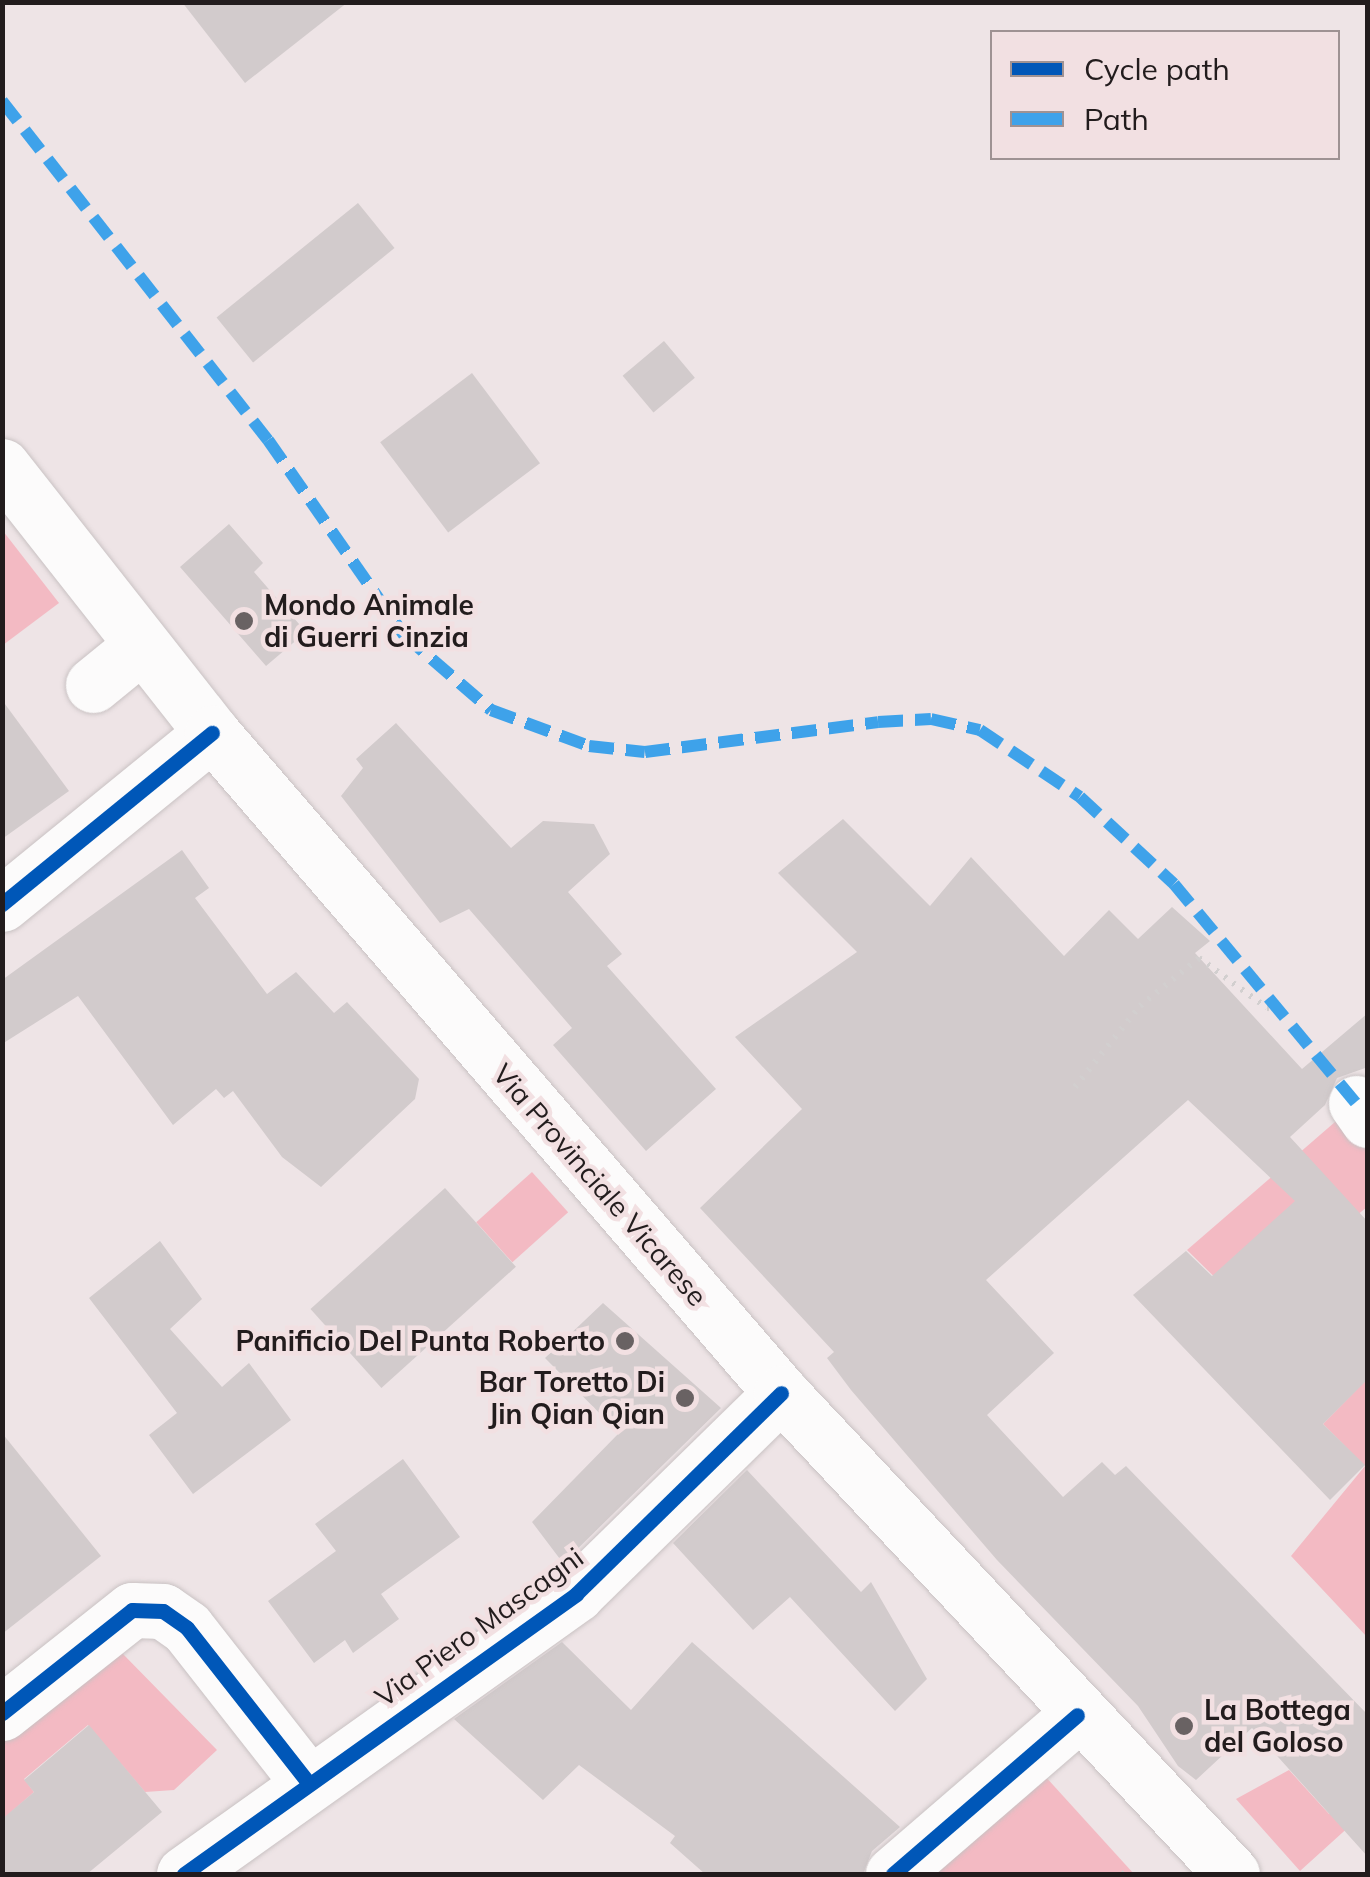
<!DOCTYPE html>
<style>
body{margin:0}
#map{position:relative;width:1370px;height:1877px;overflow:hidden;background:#eee4e6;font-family:Mulish,sans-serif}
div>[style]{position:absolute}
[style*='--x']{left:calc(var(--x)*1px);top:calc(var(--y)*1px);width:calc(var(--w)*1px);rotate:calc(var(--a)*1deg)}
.green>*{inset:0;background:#f3bac3;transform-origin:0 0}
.building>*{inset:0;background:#d2cbcc;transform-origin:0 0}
.path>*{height:6px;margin-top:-3px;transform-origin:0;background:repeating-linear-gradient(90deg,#d2cfcf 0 2.5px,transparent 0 10.5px)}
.roads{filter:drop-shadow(0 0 2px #c9c2c3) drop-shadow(0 0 2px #c9c2c3)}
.minor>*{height:55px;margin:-27.5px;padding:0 27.5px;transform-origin:27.5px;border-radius:27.5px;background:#fcfbfb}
.major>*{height:55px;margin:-27.5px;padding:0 27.5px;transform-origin:27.5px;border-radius:27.5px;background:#fcfbfb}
.quiet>*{height:12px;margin-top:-6px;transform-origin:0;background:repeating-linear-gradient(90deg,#3ea2ea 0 25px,transparent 0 37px)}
.cycleway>*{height:15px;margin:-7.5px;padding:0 7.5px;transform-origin:7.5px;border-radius:7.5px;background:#0057b8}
.dots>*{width:28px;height:28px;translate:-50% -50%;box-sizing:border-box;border:5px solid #f2e0e2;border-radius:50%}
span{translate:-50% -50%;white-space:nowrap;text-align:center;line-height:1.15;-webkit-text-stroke:9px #f2e0e2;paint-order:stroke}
.poi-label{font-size:28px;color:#221c1d;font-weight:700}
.left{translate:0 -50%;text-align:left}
.right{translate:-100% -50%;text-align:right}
.street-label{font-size:28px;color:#221c1d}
.frame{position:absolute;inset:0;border:5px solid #221c1d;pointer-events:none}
.legend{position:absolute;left:990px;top:30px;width:350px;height:130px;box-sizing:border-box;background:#f2e0e2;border:2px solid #9f9293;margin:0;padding:12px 18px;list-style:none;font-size:30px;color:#221c1d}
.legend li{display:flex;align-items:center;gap:20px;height:50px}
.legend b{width:50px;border:2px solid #9f9293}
</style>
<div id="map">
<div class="green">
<div style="clip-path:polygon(3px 531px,59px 603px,3px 645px)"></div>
<div style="clip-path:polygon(1350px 1109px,1367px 1135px,1367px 1207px,1245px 1307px,1187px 1250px)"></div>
<div style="left:532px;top:1172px;width:54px;height:75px;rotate:48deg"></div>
<div style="clip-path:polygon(1367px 1379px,1367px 1637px,1291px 1556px,1365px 1466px,1323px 1424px)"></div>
<div style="clip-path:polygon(121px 1652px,217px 1750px,174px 1790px,145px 1792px,88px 1725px,24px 1779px,34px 1792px,3px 1819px,3px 1741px)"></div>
<div style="clip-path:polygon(1289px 1770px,1329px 1814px,1363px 1814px,1300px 1871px,1236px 1799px)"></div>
<div style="clip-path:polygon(1044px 1775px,1134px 1874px,931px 1874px)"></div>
</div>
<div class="building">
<div style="clip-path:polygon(182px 2px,348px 2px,245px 83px)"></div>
<div style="left:358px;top:203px;width:58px;height:182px;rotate:51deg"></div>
<div style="left:664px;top:341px;width:48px;height:54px;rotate:50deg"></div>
<div style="left:472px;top:373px;width:113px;height:115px;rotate:53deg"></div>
<div style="clip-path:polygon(229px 524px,263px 563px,254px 572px,306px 632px,266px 666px,180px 567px)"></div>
<div style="clip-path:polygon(2px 700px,69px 791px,2px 839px)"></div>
<div style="clip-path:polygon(396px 723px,511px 848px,543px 821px,594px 824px,610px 854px,568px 892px,622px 954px,607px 966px,716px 1089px,646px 1151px,553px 1045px,572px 1028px,469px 909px,440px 923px,341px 796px,363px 768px,356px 759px)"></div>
<div style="clip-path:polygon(843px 819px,930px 906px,971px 857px,1064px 956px,1109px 910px,1138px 939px,1172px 907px,1210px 941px,1195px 953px,1302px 1069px,1368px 1013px,1368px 1067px,1337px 1078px,1325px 1105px,1290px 1137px,1368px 1222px,1368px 1379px,1323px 1424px,1365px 1465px,1330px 1500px,1133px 1295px,1186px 1251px,1212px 1276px,1295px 1201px,1188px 1100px,986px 1280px,1054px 1353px,987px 1415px,1063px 1497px,1102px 1462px,1115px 1475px,1126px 1466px,1368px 1715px,1368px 1857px,1252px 1728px,1196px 1780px,1178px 1766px,1138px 1706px,997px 1560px,851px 1390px,827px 1358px,834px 1352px,700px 1208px,802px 1109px,735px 1037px,857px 952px,778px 873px)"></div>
<div style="clip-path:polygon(182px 850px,209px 888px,195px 898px,267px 994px,296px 972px,334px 1013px,347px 1002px,419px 1079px,415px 1099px,321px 1187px,282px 1157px,233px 1091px,224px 1098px,216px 1089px,173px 1125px,78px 996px,2px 1044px,2px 980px)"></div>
<div style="left:445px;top:1188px;width:106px;height:181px;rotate:48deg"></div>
<div style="clip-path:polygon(160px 1241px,202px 1299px,170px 1329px,222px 1387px,249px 1363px,291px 1420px,193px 1494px,149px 1435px,177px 1413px,89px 1298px)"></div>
<div style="clip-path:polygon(603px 1303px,721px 1408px,563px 1563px,532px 1522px,619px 1433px,545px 1358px)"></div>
<div style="clip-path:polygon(2px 1433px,101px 1556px,2px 1634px)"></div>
<div style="clip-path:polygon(403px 1459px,460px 1537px,381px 1594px,399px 1619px,353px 1653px,345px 1640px,314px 1663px,268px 1601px,336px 1551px,315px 1524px)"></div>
<div style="clip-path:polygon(747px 1470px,861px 1592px,871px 1582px,927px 1679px,895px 1711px,790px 1597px,753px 1630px,673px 1543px)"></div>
<div style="clip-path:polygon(562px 1642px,631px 1710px,692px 1642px,900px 1827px,872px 1851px,863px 1874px,705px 1874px,670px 1843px,675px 1836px,579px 1765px,543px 1800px,454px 1719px)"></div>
<div style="clip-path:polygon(89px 1725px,162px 1812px,87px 1874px,2px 1874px,2px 1819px,34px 1792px,24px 1780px)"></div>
</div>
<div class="path">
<div style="--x:1075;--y:1087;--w:104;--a:-51.3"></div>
<div style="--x:1140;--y:1006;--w:76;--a:-39.1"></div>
<div style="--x:1199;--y:958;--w:84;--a:36.3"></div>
<div style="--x:1267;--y:1008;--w:15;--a:4"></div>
<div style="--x:1123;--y:1874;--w:8;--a:-40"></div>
</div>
<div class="roads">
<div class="minor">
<div style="--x:93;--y:685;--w:63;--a:-39.2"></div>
<div style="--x:2;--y:904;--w:271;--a:-39.2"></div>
<div style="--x:1356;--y:1103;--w:21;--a:55"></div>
<div style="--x:2;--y:1713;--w:166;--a:-38.4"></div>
<div style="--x:132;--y:1610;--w:31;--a:2"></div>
<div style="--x:163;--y:1611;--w:29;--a:35"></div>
<div style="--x:187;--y:1628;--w:193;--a:51.9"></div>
<div style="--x:184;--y:1874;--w:482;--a:-35.5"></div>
<div style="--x:576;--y:1594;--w:287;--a:-44.4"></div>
<div style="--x:893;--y:1874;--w:243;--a:-40.8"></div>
</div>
<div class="major">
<div style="--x:2;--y:466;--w:340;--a:51.8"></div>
<div style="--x:212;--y:733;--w:871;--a:49.23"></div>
<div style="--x:781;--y:1393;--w:659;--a:46.84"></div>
</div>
</div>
<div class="quiet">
<div style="--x:2;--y:101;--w:431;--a:51.9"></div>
<div style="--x:268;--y:440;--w:238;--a:55.1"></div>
<div style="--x:404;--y:635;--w:115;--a:40.8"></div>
<div style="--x:491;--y:710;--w:104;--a:20.2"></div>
<div style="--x:589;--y:746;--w:56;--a:6.1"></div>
<div style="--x:645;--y:752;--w:235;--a:-7.3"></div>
<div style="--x:878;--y:722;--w:53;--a:-3.2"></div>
<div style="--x:931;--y:719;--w:50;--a:12.7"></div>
<div style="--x:980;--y:730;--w:120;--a:33.8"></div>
<div style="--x:1080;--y:797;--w:128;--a:42.8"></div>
<div style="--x:1174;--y:884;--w:285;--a:50.3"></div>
</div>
<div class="cycleway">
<div style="--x:2;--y:904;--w:271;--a:-39.2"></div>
<div style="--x:2;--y:1713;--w:166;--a:-38.4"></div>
<div style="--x:132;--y:1610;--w:31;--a:2"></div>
<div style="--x:163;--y:1611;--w:29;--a:35"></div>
<div style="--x:187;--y:1628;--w:193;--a:51.9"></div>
<div style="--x:184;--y:1874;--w:482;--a:-35.5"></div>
<div style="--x:576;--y:1594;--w:287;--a:-44.4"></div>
<div style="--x:893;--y:1874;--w:243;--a:-40.8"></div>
</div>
<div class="dots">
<div style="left:244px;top:621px;background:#696263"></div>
<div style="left:625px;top:1341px;background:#696263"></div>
<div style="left:685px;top:1398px;background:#696263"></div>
<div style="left:1184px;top:1726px;background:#696263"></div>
</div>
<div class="poi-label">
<span class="left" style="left:264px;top:621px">Mondo Animale<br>di Guerri Cinzia</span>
<span class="right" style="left:605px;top:1341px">Panificio Del Punta Roberto</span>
<span class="right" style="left:665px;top:1398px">Bar Toretto Di<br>Jin Qian Qian</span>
<span class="left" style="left:1204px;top:1726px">La Bottega<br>del Goloso</span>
</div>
<div class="street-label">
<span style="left:600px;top:1185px;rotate:49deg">Via Provinciale Vicarese</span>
<span style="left:479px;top:1627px;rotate:-36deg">Via Piero Mascagni</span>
</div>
<div class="frame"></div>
<ul class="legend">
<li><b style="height:12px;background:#0057b8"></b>Cycle path</li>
<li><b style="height:12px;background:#3ea2ea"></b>Path</li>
</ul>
</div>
